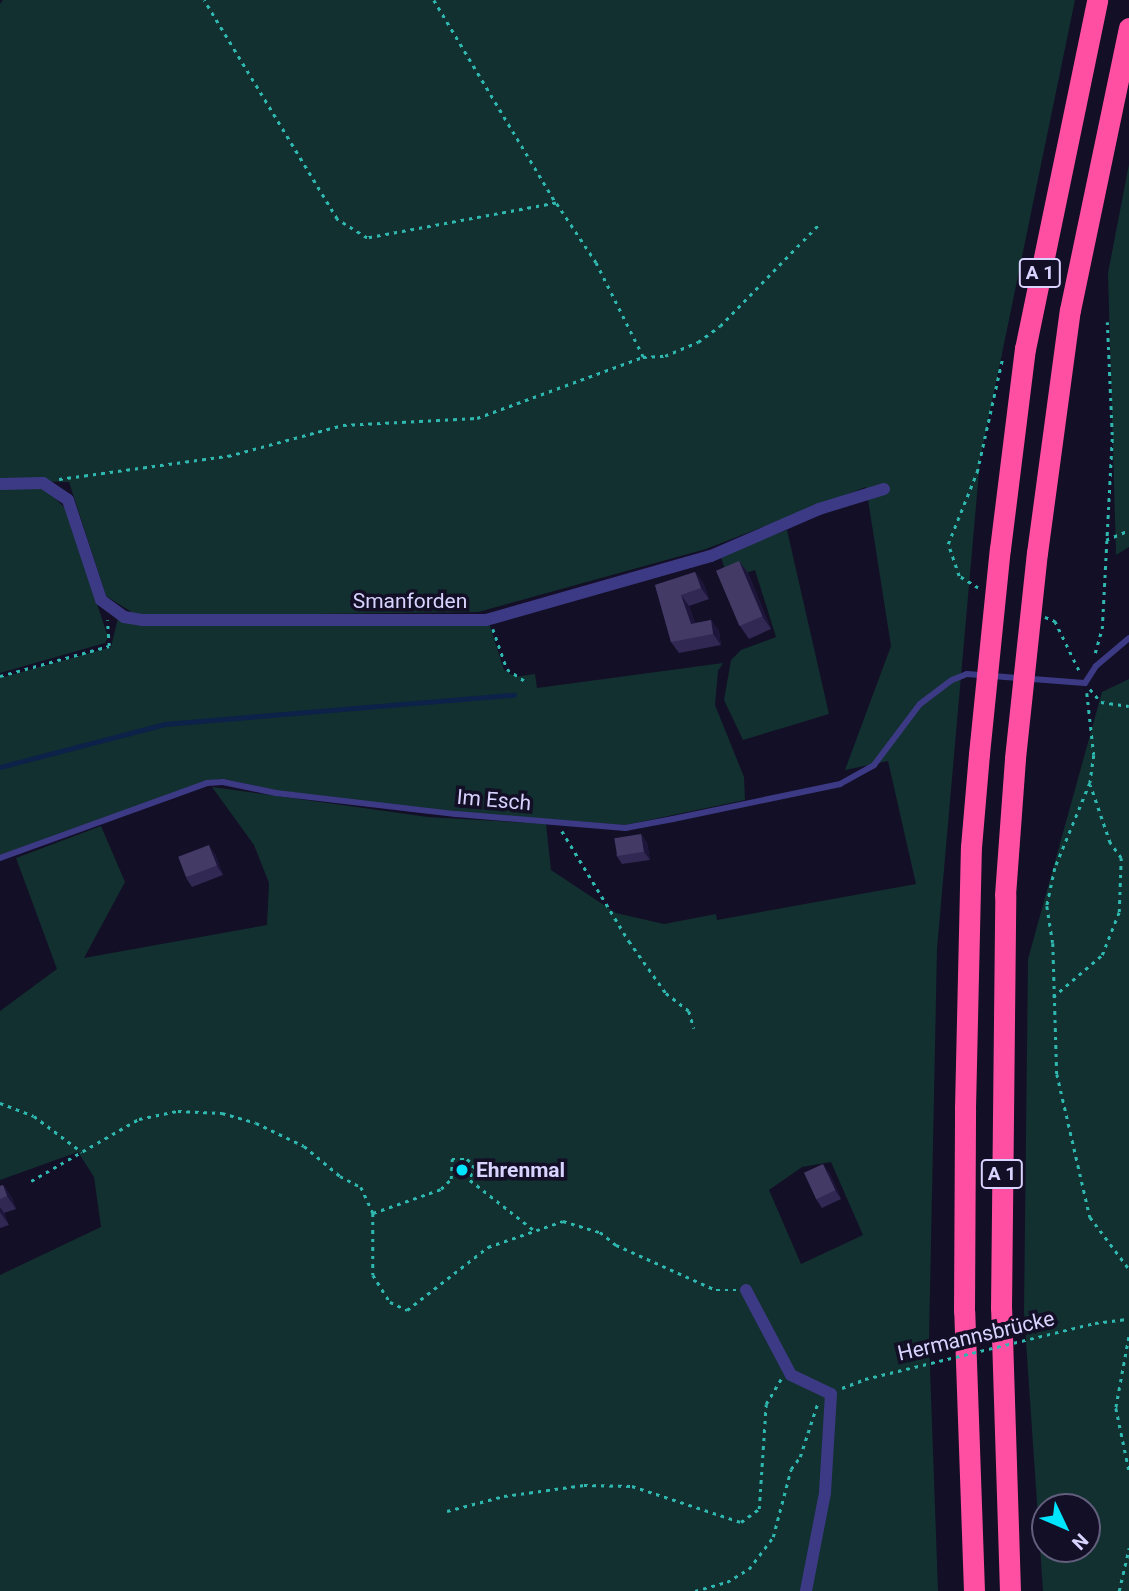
<!DOCTYPE html>
<meta charset="utf-8">
<style>
body{margin:0}
#map{position:relative;width:1129px;height:1591px;overflow:hidden;background:#130f26;font-family:Roboto,sans-serif}
div>[style]{position:absolute}
[style*='--x']{left:calc(var(--x)*1px);top:calc(var(--y)*1px);width:calc(var(--w)*1px);rotate:calc(var(--a)*1deg)}
.green>*{inset:0;background:#12302f}
.stream>*{height:4.5px;margin:-2.25px;padding:0 2.25px;transform-origin:2.25px;border-radius:2.25px;background:#0c2248}
.path>*{height:2.5px;margin-top:-1.25px;transform-origin:0;background:repeating-linear-gradient(90deg,#2fb8b0 0 3.5px,transparent 0 8.5px)}
.service>*{height:6px;margin:-3px;padding:0 3px;transform-origin:3px;border-radius:3px;background:#3d3a85}
.minor>*{height:12px;margin:-6px;padding:0 6px;transform-origin:6px;border-radius:6px;background:#3d3a85}
.motorway>*{height:21px;margin:-10.5px;padding:0 10.5px;transform-origin:10.5px;border-radius:10.5px;background:#ff4fa3}
.path-bridge>*{height:2.5px;margin-top:-1.25px;transform-origin:0;background:repeating-linear-gradient(90deg,#2fb8b0 0 3.5px,transparent 0 8.5px)}
.motorway-bridge>*{height:21px;margin:-10.5px;padding:0 10.5px;transform-origin:10.5px;border-radius:10.5px;background:#ff4fa3}
.wall>*{inset:0;background:#312854}
.shaded-wall>*{inset:0;background:#1d163a}
.building>*{inset:0;background:#433a66;transform-origin:0 0}
.dots>*{width:19px;height:19px;translate:-50% -50%;box-sizing:border-box;border:4px solid #130f26;border-radius:50%}
span{translate:-50% -50%;white-space:nowrap;text-align:center;line-height:1.15;-webkit-text-stroke:7px #130f26;paint-order:stroke}
.shield-label span{padding:2px 5px;background:#130f26;border:2px solid;border-radius:5px;-webkit-text-stroke-width:0}
.shield-label{font-size:19px;color:#d9d4ff;font-weight:700}
.street-label{font-size:21px;color:#d9d4ff}
.poi-label{font-size:21px;color:#d9d4ff;font-weight:700}
.left{translate:0 -50%;text-align:left}
.north{position:absolute;left:1031px;top:1493px;width:70px;height:70px;box-sizing:border-box;background:#130f26;border:2px solid #625e7d;border-radius:50%;rotate:134deg;font-size:19px;font-weight:700;line-height:28px;text-align:center;color:#d9d4ff}
.north::after{content:'';display:block;margin:auto;width:24px;height:32px;background:#00e5ff;clip-path:polygon(50% 0,100% 100%,50% 72%,0 100%)}
</style>
<div id="map">
<div class="green">
<div style="clip-path:polygon(evenodd,1075px 0,980px 460px,937px 949px,929px 1340px,938px 1591px,0 1591px,0 1275px,101px 1227px,94px 1177px,78px 1152px,0 1180px,0 1011px,57px 969px,16px 858px,101px 826px,125px 882px,84px 958px,267px 925px,269px 883px,254px 845px,212px 787px,428px 817px,546px 824px,551px 870px,616px 913px,664px 924px,716px 914px,717px 920px,916px 884px,888px 761px,845px 770px,891px 646px,866px 487px,706px 549px,478px 612px,138px 616px,106px 596px,69px 482px,0 481px,0 4px,3px 0,1075px 0,831px 1162px,863px 1235px,801px 1264px,769px 1190px,802px 1167px,831px 1162px)"></div>
<div style="clip-path:polygon(1129px 164px,1129px 547px,1116px 555px,1108px 273px)"></div>
<div style="clip-path:polygon(34px 485px,47px 490px,65px 508px,108px 637px,105px 643px,0 673px,0 489px)"></div>
<div style="clip-path:polygon(787px 530px,829px 714px,743px 740px,724px 700px,731px 660px,741px 650px,776px 637px,755px 570px,728px 579px,720px 554px)"></div>
<div style="clip-path:polygon(118px 618px,489px 623px,504px 670px,515px 677px,535px 674px,537px 688px,723px 663px,718px 671px,715px 705px,744px 777px,745px 800px,625px 825px,458px 812px,279px 791px,224px 779px,206px 781px,0 855px,0 678px,111px 647px)"></div>
<div style="clip-path:polygon(evenodd,1129px 679px,1129px 1591px,1043px 1591px,1024px 1312px,1028px 959px,1102px 692px,1129px 679px,1045px 1507px,1087px 1507px,1087px 1549px,1045px 1549px,1045px 1507px)"></div>
</div>
<div class="stream">
<div style="--x:0;--y:767;--w:171;--a:-14.6"></div>
<div style="--x:165;--y:724;--w:350;--a:-4.8"></div>
</div>
<div class="path">
<div style="--x:434;--y:0;--w:237;--a:59"></div>
<div style="--x:643;--y:357;--w:22;--a:-3"></div>
<div style="--x:665;--y:356;--w:36;--a:-23"></div>
<div style="--x:698;--y:342;--w:27;--a:-36"></div>
<div style="--x:720;--y:326;--w:144;--a:-45.8"></div>
<div style="--x:59;--y:479;--w:171;--a:-7.8"></div>
<div style="--x:228;--y:456;--w:119;--a:-15.1"></div>
<div style="--x:343;--y:425;--w:134;--a:-3"></div>
<div style="--x:477;--y:418;--w:177;--a:-20.2"></div>
<div style="--x:643;--y:357;--w:105;--a:-116.6"></div>
<div style="--x:596;--y:263;--w:72;--a:-123.7"></div>
<div style="--x:556;--y:203;--w:192;--a:169.5"></div>
<div style="--x:367;--y:238;--w:36;--a:-148"></div>
<div style="--x:337;--y:219;--w:256;--a:-121.3"></div>
<div style="--x:1106;--y:540;--w:25;--a:-23"></div>
<div style="--x:978;--y:588;--w:22;--a:-148"></div>
<div style="--x:959;--y:576;--w:34;--a:-109"></div>
<div style="--x:948;--y:544;--w:78;--a:-68.1"></div>
<div style="--x:977;--y:472;--w:119;--a:-77.4"></div>
<div style="--x:1045;--y:617;--w:11;--a:22"></div>
<div style="--x:1055;--y:621;--w:57;--a:63.9"></div>
<div style="--x:493;--y:629;--w:42;--a:70.7"></div>
<div style="--x:507;--y:669;--w:22;--a:34"></div>
<div style="--x:1095;--y:653;--w:25;--a:-74"></div>
<div style="--x:1102;--y:629;--w:194;--a:-87"></div>
<div style="--x:1112;--y:435;--w:113;--a:-92.5"></div>
<div style="--x:0;--y:676;--w:113;--a:-15.4"></div>
<div style="--x:109;--y:646;--w:26;--a:-94"></div>
<div style="--x:1090;--y:689;--w:17;--a:50"></div>
<div style="--x:1101;--y:702;--w:28;--a:8"></div>
<div style="--x:1087;--y:693;--w:62;--a:83.6"></div>
<div style="--x:1094;--y:755;--w:28;--a:98"></div>
<div style="--x:1090;--y:783;--w:92;--a:112.4"></div>
<div style="--x:1055;--y:868;--w:39;--a:102"></div>
<div style="--x:1047;--y:906;--w:37;--a:81"></div>
<div style="--x:1053;--y:943;--w:131;--a:88.3"></div>
<div style="--x:1057;--y:1074;--w:147;--a:77"></div>
<div style="--x:1090;--y:1217;--w:65;--a:53.1"></div>
<div style="--x:562;--y:831;--w:129;--a:58.7"></div>
<div style="--x:629;--y:941;--w:64;--a:54.6"></div>
<div style="--x:666;--y:993;--w:29;--a:38"></div>
<div style="--x:689;--y:1011;--w:18;--a:74"></div>
<div style="--x:1053;--y:997;--w:65;--a:-40.6"></div>
<div style="--x:1102;--y:955;--w:46;--a:-68.4"></div>
<div style="--x:1119;--y:912;--w:54;--a:-87.9"></div>
<div style="--x:1121;--y:858;--w:19;--a:-126"></div>
<div style="--x:1110;--y:843;--w:61;--a:-109"></div>
<div style="--x:0;--y:1103;--w:36;--a:21"></div>
<div style="--x:34;--y:1116;--w:60;--a:36.9"></div>
<div style="--x:31;--y:1181;--w:125;--a:-29.9"></div>
<div style="--x:139;--y:1119;--w:40;--a:-12"></div>
<div style="--x:178;--y:1111;--w:44;--a:2.6"></div>
<div style="--x:222;--y:1113;--w:35;--a:16"></div>
<div style="--x:256;--y:1123;--w:53;--a:25.6"></div>
<div style="--x:304;--y:1146;--w:47;--a:39.8"></div>
<div style="--x:340;--y:1176;--w:24;--a:28"></div>
<div style="--x:361;--y:1187;--w:29;--a:65"></div>
<div style="--x:373;--y:1213;--w:62;--a:90"></div>
<div style="--x:373;--y:1275;--w:32;--a:58"></div>
<div style="--x:390;--y:1302;--w:19;--a:25"></div>
<div style="--x:407;--y:1310;--w:103;--a:-37.9"></div>
<div style="--x:488;--y:1247;--w:79;--a:-19.1"></div>
<div style="--x:563;--y:1221;--w:39;--a:17"></div>
<div style="--x:600;--y:1232;--w:21;--a:39"></div>
<div style="--x:616;--y:1245;--w:110;--a:24.2"></div>
<div style="--x:716;--y:1290;--w:20;--a:0"></div>
<div style="--x:373;--y:1213;--w:72;--a:-19.4"></div>
<div style="--x:441;--y:1189;--w:14;--a:-45"></div>
<div style="--x:451;--y:1179;--w:20;--a:-87"></div>
<div style="--x:452;--y:1159;--w:15;--a:0"></div>
<div style="--x:467;--y:1159;--w:9;--a:41"></div>
<div style="--x:474;--y:1165;--w:16;--a:105"></div>
<div style="--x:470;--y:1180;--w:83;--a:38.1"></div>
<div style="--x:1095;--y:1323;--w:34;--a:-7"></div>
<div style="--x:1129;--y:1337;--w:72;--a:100.4"></div>
<div style="--x:1116;--y:1408;--w:63;--a:78.2"></div>
<div style="--x:842;--y:1388;--w:25;--a:-21"></div>
<div style="--x:447;--y:1511;--w:59;--a:-14.7"></div>
<div style="--x:504;--y:1496;--w:81;--a:-7.8"></div>
<div style="--x:584;--y:1485;--w:48;--a:1.2"></div>
<div style="--x:632;--y:1486;--w:115;--a:18.3"></div>
<div style="--x:741;--y:1522;--w:22;--a:-36"></div>
<div style="--x:759;--y:1509;--w:105;--a:-86.2"></div>
<div style="--x:766;--y:1404;--w:29;--a:-59"></div>
<div style="--x:695;--y:1591;--w:33;--a:-16"></div>
<div style="--x:727;--y:1582;--w:26;--a:-31"></div>
<div style="--x:749;--y:1569;--w:40;--a:-53"></div>
<div style="--x:773;--y:1537;--w:70;--a:-75.2"></div>
<div style="--x:791;--y:1469;--w:15;--a:-53"></div>
<div style="--x:800;--y:1457;--w:55;--a:-71.9"></div>
<div style="--x:1119;--y:1591;--w:44;--a:-76.9"></div>
</div>
<div class="service">
<div style="--x:0;--y:858;--w:220;--a:-19.9"></div>
<div style="--x:207;--y:783;--w:16;--a:-4"></div>
<div style="--x:223;--y:782;--w:54;--a:11.7"></div>
<div style="--x:276;--y:793;--w:181;--a:6.7"></div>
<div style="--x:456;--y:814;--w:170;--a:4.7"></div>
<div style="--x:625;--y:828;--w:49;--a:-10.6"></div>
<div style="--x:673;--y:819;--w:171;--a:-11.8"></div>
<div style="--x:840;--y:784;--w:39;--a:-29"></div>
<div style="--x:874;--y:765;--w:76;--a:-53"></div>
<div style="--x:920;--y:704;--w:40;--a:-37"></div>
<div style="--x:952;--y:680;--w:16;--a:-22"></div>
<div style="--x:967;--y:674;--w:118;--a:4.4"></div>
<div style="--x:1085;--y:683;--w:20;--a:-57"></div>
<div style="--x:1096;--y:666;--w:43;--a:-40.3"></div>
</div>
<div class="minor">
<div style="--x:0;--y:484;--w:43;--a:-1.3"></div>
<div style="--x:43;--y:483;--w:30;--a:34"></div>
<div style="--x:68;--y:500;--w:105;--a:71.7"></div>
<div style="--x:101;--y:600;--w:29;--a:36"></div>
<div style="--x:124;--y:617;--w:18;--a:9"></div>
<div style="--x:142;--y:620;--w:344;--a:0"></div>
<div style="--x:486;--y:620;--w:234;--a:-15.9"></div>
<div style="--x:711;--y:556;--w:118;--a:-23.5"></div>
<div style="--x:819;--y:509;--w:68;--a:-17.1"></div>
<div style="--x:746;--y:1290;--w:96;--a:62.1"></div>
<div style="--x:791;--y:1375;--w:44;--a:25.4"></div>
<div style="--x:831;--y:1394;--w:99;--a:93.5"></div>
<div style="--x:825;--y:1493;--w:100;--a:101"></div>
</div>
<div class="motorway">
<div style="--x:1000;--y:549;--w:202;--a:-82.9"></div>
<div style="--x:1025;--y:349;--w:356;--a:-78.3"></div>
<div style="--x:1037;--y:553;--w:245;--a:-82.3"></div>
<div style="--x:1070;--y:310;--w:288;--a:-78.2"></div>
<div style="--x:974;--y:1591;--w:280;--a:-92"></div>
<div style="--x:964;--y:1311;--w:203;--a:-89.7"></div>
<div style="--x:965;--y:1108;--w:261;--a:-88.7"></div>
<div style="--x:971;--y:847;--w:93;--a:-85.1"></div>
<div style="--x:1010;--y:1591;--w:283;--a:-91.8"></div>
<div style="--x:1001;--y:1308;--w:413;--a:-89.4"></div>
<div style="--x:1005;--y:895;--w:137;--a:-85.8"></div>
</div>
<div class="path-bridge">
<div style="--x:865;--y:1379;--w:237;--a:-13.7"></div>
</div>
<div class="motorway-bridge">
<div style="--x:979;--y:754;--w:206;--a:-84.2"></div>
<div style="--x:1015;--y:758;--w:206;--a:-83.9"></div>
</div>
<div class="wall">
<div style="clip-path:polygon(739px 561px,748px 573px,771px 629px,749px 639px,740px 626px)"></div>
<div style="clip-path:polygon(695px 572px,703px 583px,709px 599px,689px 606px,695px 623px,711px 620px,719px 631px,721px 645px,679px 653px,671px 642px,655px 585px)"></div>
<div style="clip-path:polygon(641px 834px,647px 843px,650px 860px,622px 864px,616px 855px)"></div>
<div style="clip-path:polygon(215px 854px,223px 875px,192px 887px,186px 878px)"></div>
<div style="clip-path:polygon(829px 1172px,841px 1199px,822px 1208px,816px 1199px)"></div>
<div style="clip-path:polygon(3px 1185px,12px 1198px,16px 1209px,4px 1213px,9px 1225px,0 1228px,0 1186px)"></div>
</div>
<div class="shaded-wall">
<div style="clip-path:polygon(739px 561px,748px 573px,771px 629px,762px 616px)"></div>
<div style="clip-path:polygon(695px 572px,703px 583px,709px 599px,701px 588px)"></div>
<div style="clip-path:polygon(681px 595px,689px 606px,699px 635px,691px 624px)"></div>
<div style="clip-path:polygon(711px 620px,719px 631px,721px 645px,713px 634px)"></div>
<div style="clip-path:polygon(641px 834px,647px 843px,650px 860px,644px 852px)"></div>
<div style="clip-path:polygon(209px 845px,215px 854px,223px 875px,217px 866px)"></div>
<div style="clip-path:polygon(823px 1164px,829px 1172px,841px 1199px,835px 1190px)"></div>
<div style="clip-path:polygon(3px 1185px,12px 1198px,16px 1209px,7px 1196px)"></div>
<div style="clip-path:polygon(0 1207px,4px 1213px,9px 1225px,0 1212px)"></div>
</div>
<div class="building">
<div style="left:739px;top:561px;width:60px;height:25px;rotate:67deg"></div>
<div style="clip-path:polygon(695px 572px,701px 588px,681px 595px,691px 624px,711px 620px,713px 634px,671px 642px,655px 585px)"></div>
<div style="left:641px;top:834px;width:18px;height:27px;rotate:81deg"></div>
<div style="left:209px;top:845px;width:22px;height:33px;rotate:69deg"></div>
<div style="left:823px;top:1164px;width:29px;height:21px;rotate:65deg"></div>
<div style="clip-path:polygon(3px 1185px,7px 1196px,0 1199px,0 1186px)"></div>
</div>
<div class="dots">
<div style="left:462px;top:1170px;background:#00e5ff"></div>
</div>
<div class="shield-label">
<span style="left:1040px;top:273px">A 1</span>
<span style="left:1002px;top:1174px">A 1</span>
</div>
<div class="street-label">
<span style="left:410px;top:601px">Smanforden</span>
<span style="left:494px;top:800px;rotate:5deg">Im Esch</span>
<span style="left:976px;top:1336px;rotate:-13deg">Hermannsbrücke</span>
</div>
<div class="poi-label">
<span class="left" style="left:476px;top:1170px">Ehrenmal</span>
</div>
<div class="north">N</div>
</div>
